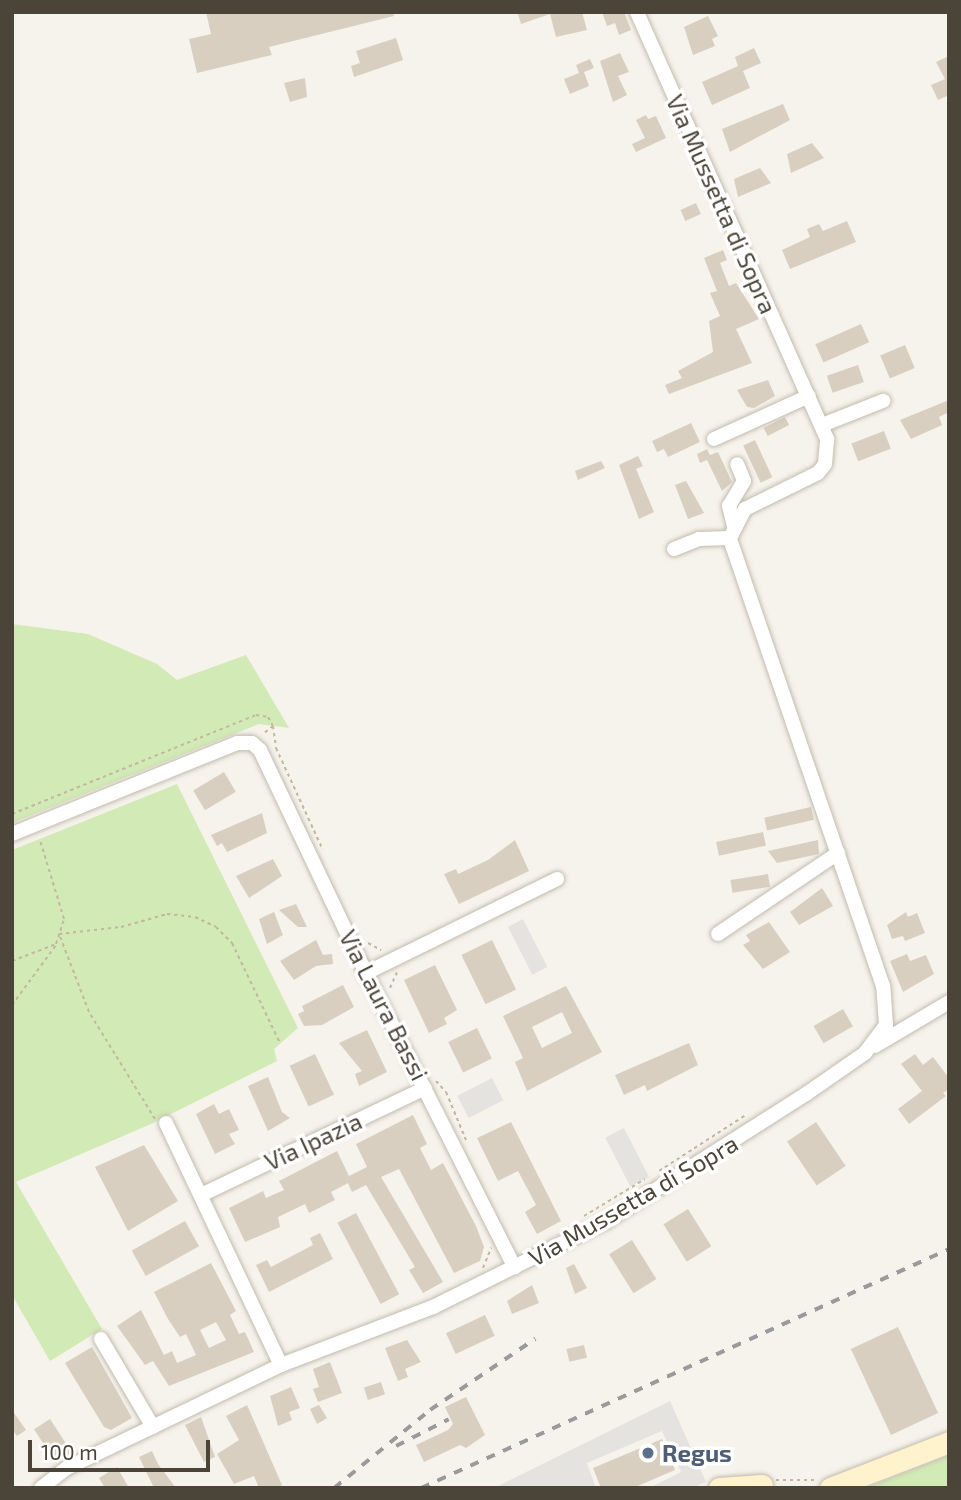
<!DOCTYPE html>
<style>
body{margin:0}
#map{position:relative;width:961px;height:1500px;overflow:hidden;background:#f6f3ec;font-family:"Exo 2",sans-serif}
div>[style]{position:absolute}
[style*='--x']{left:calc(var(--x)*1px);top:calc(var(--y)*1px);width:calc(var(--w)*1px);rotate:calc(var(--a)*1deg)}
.green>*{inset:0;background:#d2eab5}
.parking>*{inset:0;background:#e5e3e0;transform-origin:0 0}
.building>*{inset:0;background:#d8cfc1;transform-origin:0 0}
.path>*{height:2px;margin-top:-1px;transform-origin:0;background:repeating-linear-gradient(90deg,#c4b79f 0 3.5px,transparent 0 7px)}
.roads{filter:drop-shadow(0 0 2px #c2bbae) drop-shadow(0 0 2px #c2bbae)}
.street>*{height:14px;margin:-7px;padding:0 7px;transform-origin:7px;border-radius:7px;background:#fff}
.secondary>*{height:21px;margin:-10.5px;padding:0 10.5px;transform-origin:10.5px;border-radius:10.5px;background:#fff3cd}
.rail>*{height:3.5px;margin-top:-1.75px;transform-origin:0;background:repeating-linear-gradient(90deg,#9a9a9a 0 9px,transparent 0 18px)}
.dots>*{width:19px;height:19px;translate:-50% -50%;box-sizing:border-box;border:4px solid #fff;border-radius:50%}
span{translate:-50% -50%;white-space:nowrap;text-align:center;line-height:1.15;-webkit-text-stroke:7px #fff;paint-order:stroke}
.street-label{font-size:24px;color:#4b4439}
.service-label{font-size:24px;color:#4e5e75;font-weight:700}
.left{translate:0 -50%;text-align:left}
.frame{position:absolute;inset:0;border:14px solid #4b4439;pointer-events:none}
.scale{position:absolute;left:28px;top:1440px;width:182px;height:32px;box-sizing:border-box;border:4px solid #4b4439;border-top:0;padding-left:9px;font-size:21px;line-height:24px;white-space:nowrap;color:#4b4439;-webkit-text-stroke:5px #fff;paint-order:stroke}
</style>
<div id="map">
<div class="green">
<div style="clip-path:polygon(12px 624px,88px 634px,157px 664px,177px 680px,246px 655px,289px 728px,259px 724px,12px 823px)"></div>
<div style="clip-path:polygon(177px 784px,298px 1028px,274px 1049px,277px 1061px,151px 1124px,16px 1182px,102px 1329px,50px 1361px,12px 1295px,12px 850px)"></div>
<div style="clip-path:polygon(949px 1455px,949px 1488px,866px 1488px)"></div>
</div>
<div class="parking">
<div style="left:523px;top:919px;width:54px;height:17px;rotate:63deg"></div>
<div style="left:492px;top:1078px;width:25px;height:39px;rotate:63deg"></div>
<div style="left:624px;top:1128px;width:55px;height:21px;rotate:63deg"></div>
<div style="clip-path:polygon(670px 1401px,706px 1482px,692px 1488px,649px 1488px,681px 1472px,662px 1431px,587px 1463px,596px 1488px,494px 1488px)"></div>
</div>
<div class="building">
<div style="clip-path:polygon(206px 12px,393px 12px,394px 16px,269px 47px,272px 55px,197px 73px,189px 39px,211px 34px)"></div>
<div style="clip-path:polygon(582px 12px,587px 30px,556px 37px,550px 14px,521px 24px,518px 14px)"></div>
<div style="clip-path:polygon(602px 12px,624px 12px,631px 30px,619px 35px,615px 23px,607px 26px)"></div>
<div style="clip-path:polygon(708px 16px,718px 36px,712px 39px,715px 46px,693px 55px,684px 27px)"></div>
<div style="clip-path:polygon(396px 38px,403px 60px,354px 77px,351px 66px,360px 63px,356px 51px)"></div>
<div style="clip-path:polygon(754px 48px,761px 63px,743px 71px,750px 88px,712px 105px,702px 82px,738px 66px,735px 57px)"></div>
<div style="clip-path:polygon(620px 53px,629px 72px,618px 76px,627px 95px,613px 102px,600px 61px)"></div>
<div style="clip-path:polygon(949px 56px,949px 95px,938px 100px,931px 85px,945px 79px,936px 62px)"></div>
<div style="clip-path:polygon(590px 59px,594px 68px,584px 72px,589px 86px,570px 94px,564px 79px,579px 73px,576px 65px)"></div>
<div style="clip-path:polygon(305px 78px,307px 97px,290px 102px,284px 83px)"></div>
<div style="clip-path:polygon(783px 104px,790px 120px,730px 152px,722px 129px)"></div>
<div style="clip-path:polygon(646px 115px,648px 119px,656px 116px,666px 138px,636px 152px,632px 144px,645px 138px,636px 120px)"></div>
<div style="clip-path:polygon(812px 143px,824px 158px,791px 173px,787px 154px)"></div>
<div style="clip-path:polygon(760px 168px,771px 183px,738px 197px,734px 179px)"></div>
<div style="left:696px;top:203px;width:12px;height:17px;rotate:66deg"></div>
<div style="clip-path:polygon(847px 221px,856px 242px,790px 269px,782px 250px,810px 237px,807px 229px,819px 224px,823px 231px)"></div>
<div style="clip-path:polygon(723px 250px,727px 260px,720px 263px,729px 286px,736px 283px,759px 319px,736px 329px,752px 363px,669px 394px,665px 385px,682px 378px,678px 371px,713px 352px,709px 321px,720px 316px,710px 293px,717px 291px,704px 258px)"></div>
<div style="left:861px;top:324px;width:20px;height:50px;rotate:66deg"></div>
<div style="left:905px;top:345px;width:25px;height:27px;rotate:67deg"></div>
<div style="left:858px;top:365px;width:18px;height:33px;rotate:71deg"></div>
<div style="clip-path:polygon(768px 380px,775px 396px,754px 408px,747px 407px,737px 390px)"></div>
<div style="clip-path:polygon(949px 400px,949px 412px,939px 417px,942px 425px,911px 439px,900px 420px)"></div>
<div style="left:785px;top:417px;width:9px;height:24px;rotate:63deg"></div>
<div style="clip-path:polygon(691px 423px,700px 442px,668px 457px,664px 449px,657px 452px,652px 441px)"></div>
<div style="left:884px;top:431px;width:19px;height:35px;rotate:69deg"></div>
<div style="left:755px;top:440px;width:41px;height:13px;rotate:65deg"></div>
<div style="clip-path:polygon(707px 449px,710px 455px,718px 452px,732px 482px,722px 491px,707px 460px,700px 463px,697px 454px)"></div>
<div style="clip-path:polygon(638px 456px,643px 466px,636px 469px,654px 512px,639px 519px,619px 465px)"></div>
<div style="clip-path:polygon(601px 461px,605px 468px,578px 480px,575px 471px)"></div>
<div style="clip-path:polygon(686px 481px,704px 513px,688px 519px,675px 485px)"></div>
<div style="left:224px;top:772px;width:23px;height:36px;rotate:59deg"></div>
<div style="left:811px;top:807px;width:13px;height:48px;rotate:77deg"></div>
<div style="clip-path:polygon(262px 813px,267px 833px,227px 852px,222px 843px,217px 846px,211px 835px)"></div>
<div style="left:763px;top:832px;width:14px;height:48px;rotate:78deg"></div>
<div style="clip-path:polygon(515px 840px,529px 871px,459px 904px,444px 874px,456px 869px,458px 874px,488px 860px)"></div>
<div style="clip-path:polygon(818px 840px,819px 854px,777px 863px,768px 851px)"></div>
<div style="clip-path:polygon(273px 859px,282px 876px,249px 898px,236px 876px)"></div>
<div style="left:768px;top:874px;width:13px;height:38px;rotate:81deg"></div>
<div style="clip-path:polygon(822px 888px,833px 906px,799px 925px,790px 912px)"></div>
<div style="clip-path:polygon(296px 904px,307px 927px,298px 927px,279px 910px)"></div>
<div style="clip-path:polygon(274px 912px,283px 935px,267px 944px,259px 919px)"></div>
<div style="clip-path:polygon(906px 912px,908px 917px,917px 913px,925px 933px,905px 941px,903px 936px,892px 939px,887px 925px)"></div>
<div style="clip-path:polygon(769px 922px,790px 952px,763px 969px,743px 945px,750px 941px,746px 935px)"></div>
<div style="clip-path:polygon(316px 940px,323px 955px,332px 954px,333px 964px,316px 966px,294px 980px,280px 961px)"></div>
<div style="left:492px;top:940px;width:55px;height:34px;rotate:64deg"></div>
<div style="clip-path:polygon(907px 954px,910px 961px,926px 955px,934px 974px,903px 992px,890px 961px)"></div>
<div style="clip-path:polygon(435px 965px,457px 1010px,444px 1018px,447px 1024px,429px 1033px,404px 980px)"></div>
<div style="clip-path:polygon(343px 985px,354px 1007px,322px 1025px,304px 1026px,298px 1014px,304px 1011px,302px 1006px)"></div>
<div style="clip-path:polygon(evenodd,566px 986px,602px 1052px,527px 1091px,515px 1062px,523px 1058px,503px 1016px,566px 986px,562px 1012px,572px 1033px,542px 1048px,532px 1027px,562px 1012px)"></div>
<div style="left:843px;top:1009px;width:20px;height:34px;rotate:60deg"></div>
<div style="left:477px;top:1028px;width:34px;height:32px;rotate:64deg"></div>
<div style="clip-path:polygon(367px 1030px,387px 1072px,359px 1086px,355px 1074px,362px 1071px,339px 1043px)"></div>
<div style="clip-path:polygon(689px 1043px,698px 1065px,647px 1091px,645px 1085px,624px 1095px,615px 1075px)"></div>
<div style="left:315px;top:1054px;width:45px;height:28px;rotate:65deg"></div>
<div style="clip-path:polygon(915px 1054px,923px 1065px,933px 1057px,949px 1078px,949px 1089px,943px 1093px,946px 1096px,909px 1124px,898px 1109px,922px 1091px,901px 1064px)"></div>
<div style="clip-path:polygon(268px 1077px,282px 1112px,290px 1118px,268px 1131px,248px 1086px)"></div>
<div style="clip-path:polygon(214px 1104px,219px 1114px,229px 1109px,239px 1130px,229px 1134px,235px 1144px,215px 1154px,196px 1114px)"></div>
<div style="clip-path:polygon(413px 1115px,427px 1144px,420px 1148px,431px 1170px,443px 1163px,476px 1226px,484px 1247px,480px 1261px,454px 1273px,399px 1169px,381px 1177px,443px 1282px,423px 1293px,409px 1270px,415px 1267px,366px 1185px,352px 1192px,348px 1183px,331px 1192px,335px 1200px,309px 1213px,305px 1204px,278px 1217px,280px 1227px,245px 1242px,229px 1208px,263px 1191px,266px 1198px,284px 1190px,279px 1181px,337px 1151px,349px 1176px,367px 1167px,356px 1144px)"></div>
<div style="clip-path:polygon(511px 1122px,561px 1221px,537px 1234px,525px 1212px,536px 1205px,518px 1171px,498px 1181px,477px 1138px)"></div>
<div style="left:816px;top:1122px;width:53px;height:35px;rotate:56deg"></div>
<div style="clip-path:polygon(144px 1145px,178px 1201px,128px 1231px,95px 1167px)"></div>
<div style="left:688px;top:1209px;width:44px;height:29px;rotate:58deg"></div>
<div style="left:356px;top:1213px;width:92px;height:21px;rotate:62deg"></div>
<div style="left:185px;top:1221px;width:29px;height:61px;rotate:61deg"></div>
<div style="clip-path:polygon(320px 1233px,333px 1259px,269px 1292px,256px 1265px,267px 1260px,271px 1267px,313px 1245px,310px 1238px)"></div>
<div style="left:632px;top:1240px;width:46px;height:27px;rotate:58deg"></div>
<div style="clip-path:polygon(evenodd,211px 1263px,236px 1311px,230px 1315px,239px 1334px,245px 1332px,254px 1352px,169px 1386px,153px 1361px,145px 1365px,117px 1326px,141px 1310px,164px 1355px,172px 1351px,177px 1363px,196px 1355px,186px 1334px,180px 1337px,168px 1319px,154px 1292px,211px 1263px,216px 1322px,226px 1340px,209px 1348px,200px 1330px,216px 1322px)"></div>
<div style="clip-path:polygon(574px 1264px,587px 1288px,575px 1294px,566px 1268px)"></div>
<div style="clip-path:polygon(532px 1285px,539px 1303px,512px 1314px,507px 1301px)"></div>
<div style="left:485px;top:1315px;width:23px;height:43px;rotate:65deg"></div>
<div style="left:898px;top:1327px;width:95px;height:52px;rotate:65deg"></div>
<div style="clip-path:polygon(407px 1340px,421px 1362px,405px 1369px,408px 1377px,398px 1381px,385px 1348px)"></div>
<div style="left:584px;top:1345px;width:13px;height:18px;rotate:77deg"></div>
<div style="clip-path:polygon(92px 1347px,132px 1418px,111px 1430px,104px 1427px,65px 1363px)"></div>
<div style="clip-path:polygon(330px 1362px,342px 1393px,318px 1402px,313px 1389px,319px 1387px,313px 1369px)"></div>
<div style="left:381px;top:1382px;width:13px;height:18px;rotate:72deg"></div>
<div style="clip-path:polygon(291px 1387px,300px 1408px,289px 1412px,292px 1420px,278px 1426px,270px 1396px)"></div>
<div style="clip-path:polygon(466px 1397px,485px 1435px,466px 1448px,460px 1445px,424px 1462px,416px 1445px,448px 1430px,453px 1424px,445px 1407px)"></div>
<div style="clip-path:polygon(247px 1405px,282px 1485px,277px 1488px,259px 1488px,254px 1476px,234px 1484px,217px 1454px,239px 1440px,226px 1416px)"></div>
<div style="clip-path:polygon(319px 1405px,327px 1418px,317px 1424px,310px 1409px)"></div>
<div style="clip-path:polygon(12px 1410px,26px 1430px,17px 1436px,12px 1429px)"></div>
<div style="clip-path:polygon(201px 1417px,215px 1457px,204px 1462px,185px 1425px)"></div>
<div style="left:50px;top:1419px;width:40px;height:19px;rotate:57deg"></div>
<div style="clip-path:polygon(662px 1439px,675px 1470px,633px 1488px,601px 1488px,593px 1468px)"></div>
<div style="clip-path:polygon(152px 1451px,158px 1464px,176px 1488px,154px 1488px,139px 1457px)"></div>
<div style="clip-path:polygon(117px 1467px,129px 1488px,105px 1488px,99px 1478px)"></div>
</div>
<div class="path">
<div style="--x:273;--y:726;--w:22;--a:82"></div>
<div style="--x:276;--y:748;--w:112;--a:65.3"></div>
<div style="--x:12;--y:814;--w:263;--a:-22.1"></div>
<div style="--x:256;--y:715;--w:12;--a:9"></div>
<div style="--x:268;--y:717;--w:10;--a:61"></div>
<div style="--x:273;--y:726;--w:14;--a:141"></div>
<div style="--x:368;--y:943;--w:15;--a:28"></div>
<div style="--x:12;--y:961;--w:47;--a:-21.1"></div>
<div style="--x:56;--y:944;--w:26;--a:-72"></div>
<div style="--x:64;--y:919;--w:83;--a:-106.9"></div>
<div style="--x:390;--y:988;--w:17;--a:-66"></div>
<div style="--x:12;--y:1005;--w:74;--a:-53.7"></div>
<div style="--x:436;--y:1081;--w:15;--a:48"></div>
<div style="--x:446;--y:1092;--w:52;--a:67.4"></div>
<div style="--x:155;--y:1119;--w:126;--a:-121.7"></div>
<div style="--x:89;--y:1012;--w:84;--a:-111"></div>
<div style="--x:59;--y:934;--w:62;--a:-6.4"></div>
<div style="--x:121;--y:927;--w:48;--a:-15.8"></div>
<div style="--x:167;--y:914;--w:28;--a:6"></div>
<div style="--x:195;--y:917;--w:23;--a:25"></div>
<div style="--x:216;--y:927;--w:23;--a:45"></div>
<div style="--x:232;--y:943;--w:109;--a:64.4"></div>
<div style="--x:659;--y:1171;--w:103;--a:-32.8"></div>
<div style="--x:584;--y:1216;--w:71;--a:-31.2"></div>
<div style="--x:483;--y:1268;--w:22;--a:-68"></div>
<div style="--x:776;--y:1480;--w:40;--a:0"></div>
</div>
<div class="roads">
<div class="street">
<div style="--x:822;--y:425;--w:66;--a:-21.5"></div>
<div style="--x:714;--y:439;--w:104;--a:-24.4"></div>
<div style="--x:734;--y:526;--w:21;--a:-104"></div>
<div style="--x:729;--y:506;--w:29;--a:-59"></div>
<div style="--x:744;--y:481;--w:18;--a:-112"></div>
<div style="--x:674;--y:549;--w:27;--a:-22"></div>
<div style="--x:699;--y:539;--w:31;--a:-2"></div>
<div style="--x:12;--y:834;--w:243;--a:-22"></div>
<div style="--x:237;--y:743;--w:15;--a:0"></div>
<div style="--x:252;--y:743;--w:11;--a:41"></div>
<div style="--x:260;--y:750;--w:247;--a:64.6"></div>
<div style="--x:366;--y:973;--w:330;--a:63.2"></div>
<div style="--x:718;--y:934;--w:145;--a:-34"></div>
<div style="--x:366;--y:973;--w:213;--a:-26.2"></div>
<div style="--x:875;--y:1046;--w:86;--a:-30.7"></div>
<div style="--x:166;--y:1123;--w:268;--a:64.6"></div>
<div style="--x:201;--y:1195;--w:248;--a:-25.5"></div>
<div style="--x:101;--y:1339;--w:102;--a:59.4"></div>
<div style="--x:41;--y:1488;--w:33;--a:-38"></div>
<div style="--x:67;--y:1468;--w:237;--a:-25.7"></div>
<div style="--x:281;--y:1365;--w:163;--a:-20.9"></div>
<div style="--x:433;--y:1307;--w:192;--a:-26.3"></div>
<div style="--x:605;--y:1222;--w:238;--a:-32.5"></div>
<div style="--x:806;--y:1094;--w:72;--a:-34.8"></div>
<div style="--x:865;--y:1053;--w:35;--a:-53"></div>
<div style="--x:886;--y:1025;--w:39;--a:-94"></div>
<div style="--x:883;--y:986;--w:473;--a:-108.9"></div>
<div style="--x:730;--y:538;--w:33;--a:-63"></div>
<div style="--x:745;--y:509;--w:81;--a:-26.3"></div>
<div style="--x:818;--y:473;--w:11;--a:-52"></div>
<div style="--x:825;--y:464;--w:25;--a:-85"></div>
<div style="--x:827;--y:439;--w:467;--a:-114"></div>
</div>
<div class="secondary">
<div style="--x:719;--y:1488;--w:43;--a:-4"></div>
<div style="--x:830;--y:1488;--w:128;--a:-21.1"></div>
</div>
</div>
<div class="rail">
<div style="--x:396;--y:1446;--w:59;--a:-27"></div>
<div style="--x:334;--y:1488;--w:124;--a:-39.1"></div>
<div style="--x:430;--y:1410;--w:127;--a:-34.1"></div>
<div style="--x:421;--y:1488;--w:580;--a:-24.35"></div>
</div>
<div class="dots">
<div style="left:648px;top:1453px;background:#5c6f8a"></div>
</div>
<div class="street-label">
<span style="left:722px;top:204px;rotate:66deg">Via Mussetta di Sopra</span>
<span style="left:384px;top:1005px;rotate:63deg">Via Laura Bassi</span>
<span style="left:313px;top:1141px;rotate:-25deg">Via Ipazia</span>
<span style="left:633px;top:1200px;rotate:-30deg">Via Mussetta di Sopra</span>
</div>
<div class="service-label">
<span class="left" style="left:662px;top:1453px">Regus</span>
</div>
<div class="frame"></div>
<div class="scale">100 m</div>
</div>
